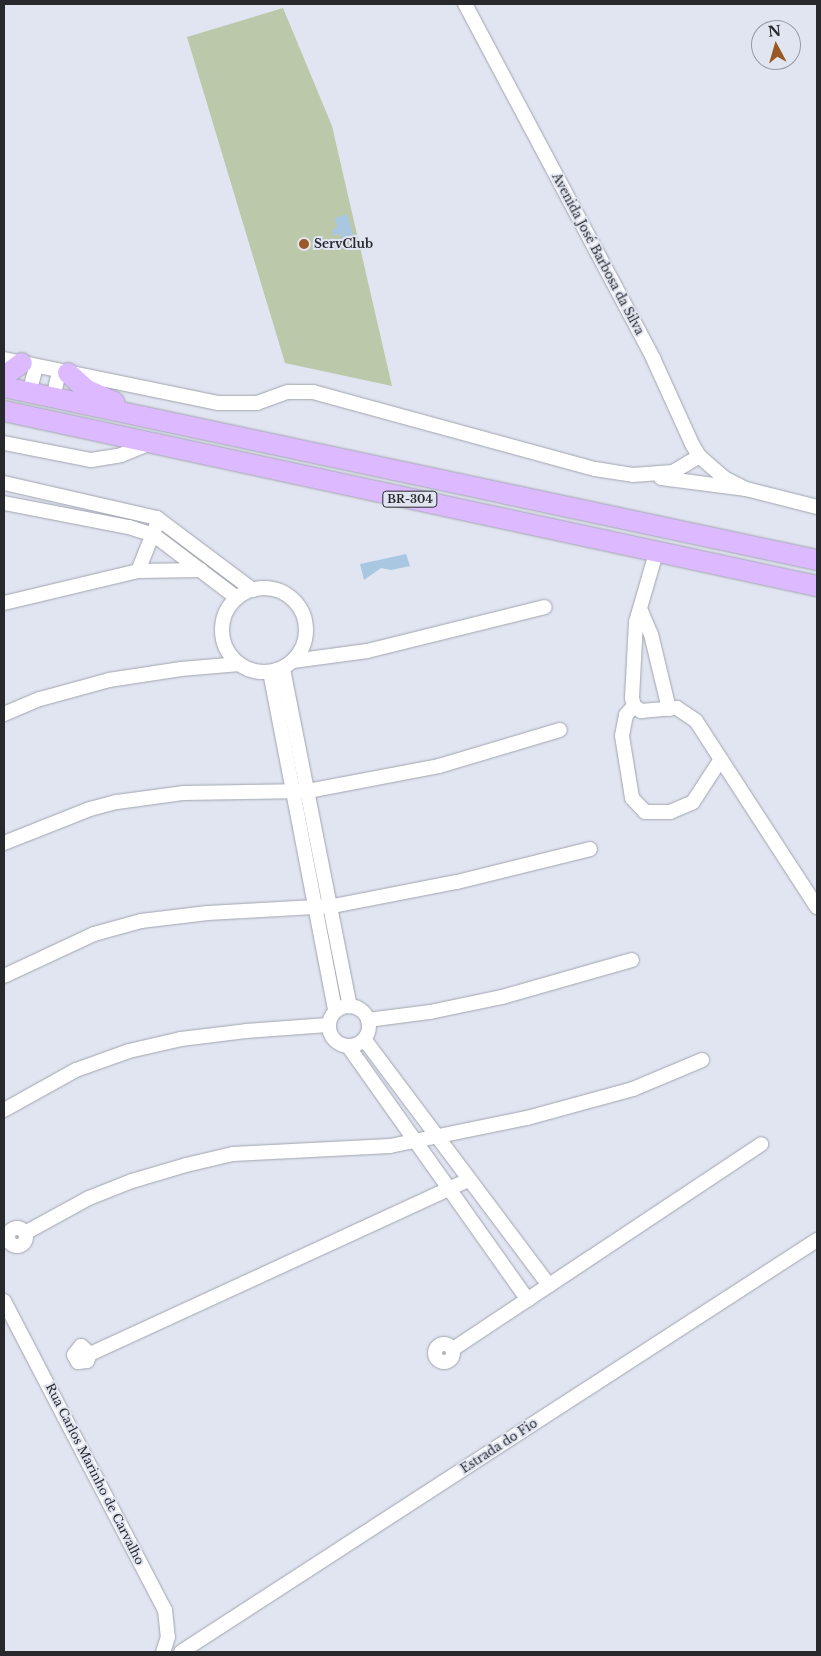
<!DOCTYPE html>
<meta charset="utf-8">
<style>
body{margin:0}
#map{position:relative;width:821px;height:1656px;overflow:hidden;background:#e1e5f1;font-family:"Libre Baskerville",serif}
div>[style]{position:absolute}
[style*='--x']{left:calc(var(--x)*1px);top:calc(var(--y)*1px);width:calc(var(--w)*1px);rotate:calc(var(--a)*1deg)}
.green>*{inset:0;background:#bbc8aa}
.water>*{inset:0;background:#a9c7e1}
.roads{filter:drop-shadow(0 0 1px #a0a4af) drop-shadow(0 0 1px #a0a4af)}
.minor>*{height:14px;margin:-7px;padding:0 7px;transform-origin:7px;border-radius:7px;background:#fff}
.minor>.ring{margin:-7px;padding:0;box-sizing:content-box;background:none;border:14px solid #fff;border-radius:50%}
.highway>*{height:20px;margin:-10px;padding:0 10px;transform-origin:10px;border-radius:10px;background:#ddbaff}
.dots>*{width:14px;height:14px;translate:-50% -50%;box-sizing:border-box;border:2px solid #e1e5f1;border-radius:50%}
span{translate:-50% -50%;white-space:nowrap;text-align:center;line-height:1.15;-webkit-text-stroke:4px #e1e5f1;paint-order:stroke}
.shield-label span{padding:1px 4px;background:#e1e5f1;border:1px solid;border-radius:4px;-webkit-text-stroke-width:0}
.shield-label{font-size:11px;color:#27292d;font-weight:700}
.poi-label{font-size:12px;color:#27292d;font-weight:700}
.left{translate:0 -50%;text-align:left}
.street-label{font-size:12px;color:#27292d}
.frame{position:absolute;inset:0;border:5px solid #27292d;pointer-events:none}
.north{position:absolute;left:751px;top:20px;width:50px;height:50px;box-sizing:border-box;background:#e1e5f1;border:1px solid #979aa3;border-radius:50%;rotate:354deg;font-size:14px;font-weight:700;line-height:20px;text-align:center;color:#27292d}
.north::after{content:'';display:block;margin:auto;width:18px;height:22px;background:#9a5824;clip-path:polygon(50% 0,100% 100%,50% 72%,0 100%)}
</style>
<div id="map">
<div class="green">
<div style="clip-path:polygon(283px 8px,332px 126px,392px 386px,285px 363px,187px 37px)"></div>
</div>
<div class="water">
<div style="clip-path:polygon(347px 214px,354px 238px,350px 240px,342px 239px,341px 234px,333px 236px,332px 229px,337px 228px,335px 218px)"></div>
<div style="clip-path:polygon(406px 554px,410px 566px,391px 570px,381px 568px,364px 580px,360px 564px)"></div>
</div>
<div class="roads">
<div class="minor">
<div style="--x:465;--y:4;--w:401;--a:62"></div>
<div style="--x:653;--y:358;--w:94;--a:65.6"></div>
<div style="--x:692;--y:444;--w:14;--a:60"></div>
<div style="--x:699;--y:456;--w:33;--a:41"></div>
<div style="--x:724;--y:478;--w:25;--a:27"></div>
<div style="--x:4;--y:359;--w:219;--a:11.6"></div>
<div style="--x:219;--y:403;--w:38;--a:0"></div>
<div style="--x:257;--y:403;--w:33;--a:-20"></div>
<div style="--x:288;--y:392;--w:25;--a:0"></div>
<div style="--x:313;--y:392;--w:292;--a:15.3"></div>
<div style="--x:595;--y:469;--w:38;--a:9"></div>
<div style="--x:633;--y:475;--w:40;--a:-4.3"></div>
<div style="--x:673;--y:472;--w:31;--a:-31"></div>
<div style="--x:29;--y:393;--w:28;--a:-75"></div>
<div style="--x:53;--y:398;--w:28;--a:-77"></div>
<div style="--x:4;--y:443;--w:89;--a:11.1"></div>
<div style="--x:91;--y:460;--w:30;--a:-9"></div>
<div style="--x:121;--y:455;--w:32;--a:-22"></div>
<div style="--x:661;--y:478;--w:86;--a:7.4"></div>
<div style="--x:746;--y:489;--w:73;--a:14.2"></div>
<div style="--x:4;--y:483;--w:157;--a:12.9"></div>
<div style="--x:157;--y:518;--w:120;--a:36.9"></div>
<div style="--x:4;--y:503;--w:127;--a:10.9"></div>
<div style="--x:129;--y:527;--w:26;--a:18"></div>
<div style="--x:154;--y:535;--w:104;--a:37.2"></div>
<div style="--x:656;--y:553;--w:72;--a:106.2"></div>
<div style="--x:636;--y:622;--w:76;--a:93"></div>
<div style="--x:632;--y:698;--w:8;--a:76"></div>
<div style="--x:634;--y:706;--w:9;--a:36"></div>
<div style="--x:641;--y:711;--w:36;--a:-5"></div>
<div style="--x:677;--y:708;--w:23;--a:34"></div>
<div style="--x:696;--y:721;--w:222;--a:57"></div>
<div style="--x:138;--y:571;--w:48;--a:-68.2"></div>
<div class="ring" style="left:222px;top:588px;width:70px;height:70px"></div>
<div style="--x:4;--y:603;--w:138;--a:-13.4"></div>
<div style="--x:138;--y:571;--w:63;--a:-0.9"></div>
<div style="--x:641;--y:611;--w:25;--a:67"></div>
<div style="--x:651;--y:634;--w:77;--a:76.5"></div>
<div style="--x:293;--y:661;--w:75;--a:-7.7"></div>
<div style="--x:367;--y:651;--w:183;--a:-13.9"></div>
<div style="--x:283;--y:669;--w:344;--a:78.8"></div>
<div style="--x:270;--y:672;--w:345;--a:79.1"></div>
<div style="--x:634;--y:706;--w:12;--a:132"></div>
<div style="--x:626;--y:715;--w:21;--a:101"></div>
<div style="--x:622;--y:736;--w:63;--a:80.8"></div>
<div style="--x:632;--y:798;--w:19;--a:47"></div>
<div style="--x:645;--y:812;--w:25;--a:0"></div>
<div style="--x:670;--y:812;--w:25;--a:-23"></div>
<div style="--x:693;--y:802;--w:51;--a:-56.9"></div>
<div style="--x:4;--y:714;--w:39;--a:-23"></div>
<div style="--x:40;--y:699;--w:72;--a:-15.4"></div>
<div style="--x:109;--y:680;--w:73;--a:-8.7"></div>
<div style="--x:181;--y:669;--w:59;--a:-4.8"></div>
<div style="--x:4;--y:843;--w:92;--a:-21.6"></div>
<div style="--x:90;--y:809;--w:28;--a:-15"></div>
<div style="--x:117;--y:802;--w:68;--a:-7.7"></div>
<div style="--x:184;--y:793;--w:124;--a:-0.9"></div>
<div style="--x:308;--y:791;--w:133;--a:-10.8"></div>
<div style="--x:439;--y:766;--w:126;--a:-16.6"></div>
<div style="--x:4;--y:976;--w:99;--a:-25"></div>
<div style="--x:94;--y:934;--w:49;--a:-15.5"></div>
<div style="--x:141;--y:921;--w:67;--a:-6.8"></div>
<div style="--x:208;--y:913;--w:125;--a:-3.2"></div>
<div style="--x:333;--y:906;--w:126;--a:-11"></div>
<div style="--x:457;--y:882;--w:137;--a:-13.9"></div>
<div class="ring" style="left:329px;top:1006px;width:26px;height:26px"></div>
<div style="--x:368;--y:1020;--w:63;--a:-7.4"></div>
<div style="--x:430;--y:1012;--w:74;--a:-11.8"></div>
<div style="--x:502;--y:997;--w:135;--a:-15.9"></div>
<div style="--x:364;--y:1039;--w:308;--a:53.1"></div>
<div style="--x:348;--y:1046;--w:311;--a:54.7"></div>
<div style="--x:4;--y:1110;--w:82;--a:-29.1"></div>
<div style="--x:76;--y:1070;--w:56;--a:-19.7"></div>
<div style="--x:129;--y:1051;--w:53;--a:-13"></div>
<div style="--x:181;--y:1039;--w:65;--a:-7"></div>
<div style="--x:246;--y:1031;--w:82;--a:-4.2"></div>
<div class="ring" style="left:8px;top:1228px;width:4px;height:4px"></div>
<div style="--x:25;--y:1233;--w:73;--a:-28.7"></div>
<div style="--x:89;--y:1198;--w:46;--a:-21.6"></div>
<div style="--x:132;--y:1181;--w:56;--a:-16.5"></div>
<div style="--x:186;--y:1165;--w:48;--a:-13.2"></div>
<div style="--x:233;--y:1154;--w:157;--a:-2.9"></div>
<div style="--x:390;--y:1146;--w:140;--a:-11.6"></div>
<div style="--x:527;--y:1118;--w:110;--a:-15.3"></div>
<div style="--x:633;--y:1089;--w:75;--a:-22.8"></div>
<div style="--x:4;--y:1301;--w:348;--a:62.5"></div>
<div style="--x:165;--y:1610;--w:27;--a:84"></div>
<div style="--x:168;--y:1637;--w:16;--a:108"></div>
<div class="ring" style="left:435px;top:1344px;width:4px;height:4px"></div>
<div style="--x:453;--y:1349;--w:370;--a:-33.6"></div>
<div style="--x:90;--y:1354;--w:12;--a:-138"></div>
<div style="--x:81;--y:1346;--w:11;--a:128"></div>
<div style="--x:74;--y:1355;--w:8;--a:60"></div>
<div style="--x:78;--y:1362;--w:9;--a:-6"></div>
<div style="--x:87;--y:1361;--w:8;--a:-67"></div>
<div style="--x:90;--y:1354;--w:416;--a:-24.7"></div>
<div style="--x:181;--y:1652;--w:758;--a:-32.94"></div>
</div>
<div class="highway">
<div style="--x:68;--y:373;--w:25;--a:42"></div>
<div style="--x:87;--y:390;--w:30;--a:24"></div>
<div style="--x:4;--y:376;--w:22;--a:-36"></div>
<div style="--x:4;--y:387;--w:831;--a:12.01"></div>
<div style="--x:4;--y:411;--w:832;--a:12.15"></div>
</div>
</div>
<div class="dots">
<div style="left:304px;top:244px;background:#9a5824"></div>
</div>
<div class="shield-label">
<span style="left:410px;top:499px">BR-304</span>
</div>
<div class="poi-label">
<span class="left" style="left:314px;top:244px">ServClub</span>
</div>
<div class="street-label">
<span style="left:598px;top:254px;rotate:62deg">Avenida José Barbosa da Silva</span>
<span style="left:499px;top:1446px;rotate:-33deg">Estrada do Fio</span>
<span style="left:95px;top:1474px;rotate:63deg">Rua Carlos Marinho de Carvalho</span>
</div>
<div class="frame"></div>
<div class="north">N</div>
</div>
